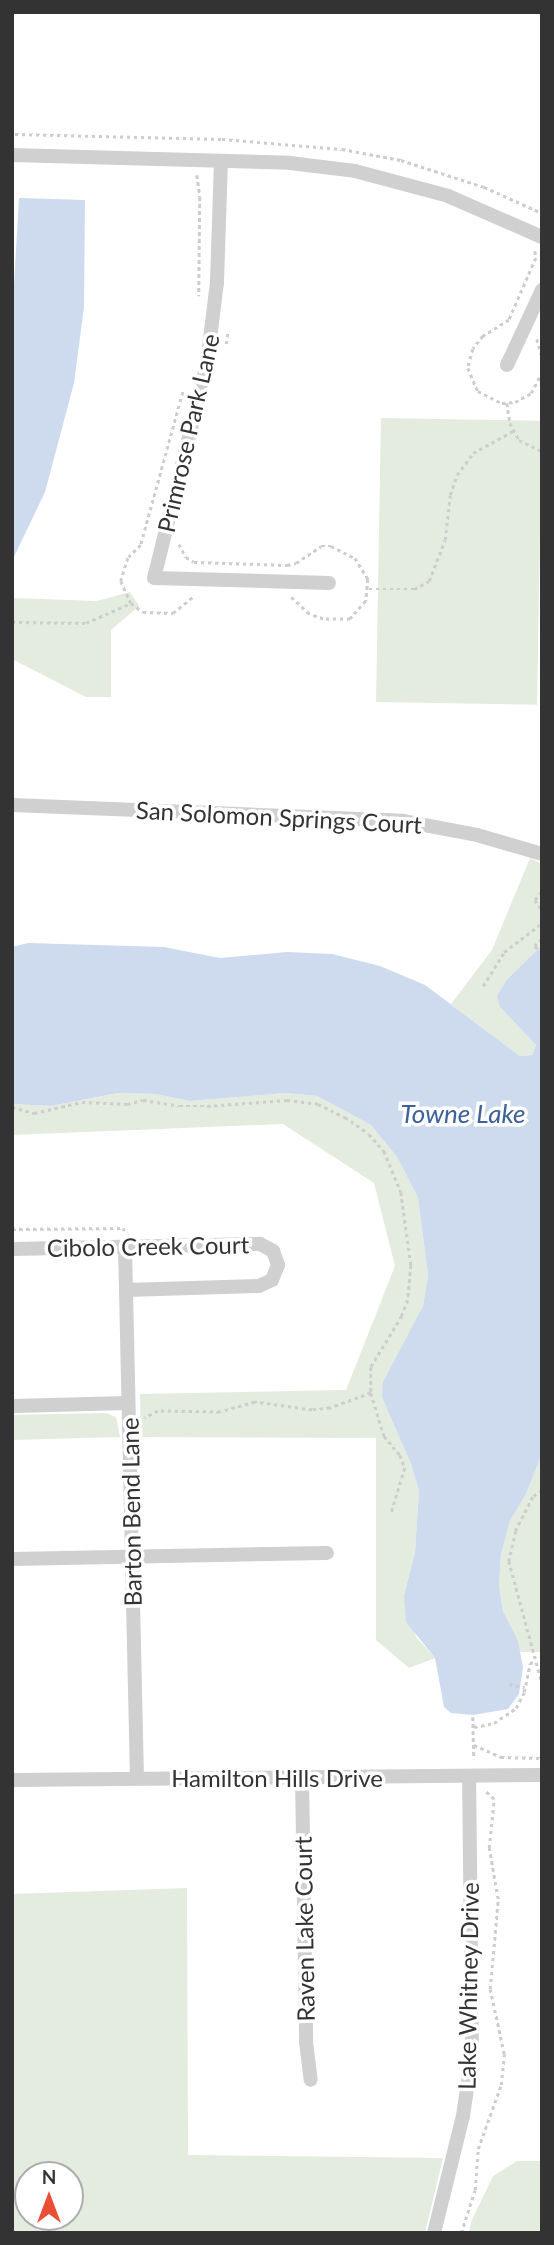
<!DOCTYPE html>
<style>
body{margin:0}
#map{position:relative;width:554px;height:2245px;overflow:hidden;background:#fff;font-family:Lato,sans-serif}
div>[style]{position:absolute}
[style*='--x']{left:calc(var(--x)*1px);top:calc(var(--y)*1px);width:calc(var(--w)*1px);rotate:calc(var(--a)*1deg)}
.green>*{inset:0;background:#e3ecdf;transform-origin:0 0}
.water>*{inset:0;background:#cedbef}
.path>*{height:2.5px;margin-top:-1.25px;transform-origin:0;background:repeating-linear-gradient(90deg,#cdcdcd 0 3.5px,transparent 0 7px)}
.minor>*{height:14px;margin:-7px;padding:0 7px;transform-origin:7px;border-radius:7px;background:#d0d0d0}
span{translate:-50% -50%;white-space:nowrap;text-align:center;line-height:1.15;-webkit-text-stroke:7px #fff;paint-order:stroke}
.street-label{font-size:24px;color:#333}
.water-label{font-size:26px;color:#3d6299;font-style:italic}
.frame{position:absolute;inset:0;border:14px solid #333;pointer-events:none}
.north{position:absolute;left:14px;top:2161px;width:70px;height:70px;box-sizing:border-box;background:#fff;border:2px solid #adadad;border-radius:50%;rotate:0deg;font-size:19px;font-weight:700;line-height:28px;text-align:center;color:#333}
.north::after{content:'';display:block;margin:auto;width:24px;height:32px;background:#ea4e35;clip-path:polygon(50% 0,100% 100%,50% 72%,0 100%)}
</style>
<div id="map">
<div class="green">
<div style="left:381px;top:418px;width:161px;height:284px;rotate:1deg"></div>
<div style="clip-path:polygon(130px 592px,139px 606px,111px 630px,111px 697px,86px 697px,12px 659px,12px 598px,97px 601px)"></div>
<div style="clip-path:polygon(530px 858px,542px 864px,542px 945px,506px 982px,500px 1007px,536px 1045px,532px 1055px,520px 1056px,451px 1004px,492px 950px)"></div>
<div style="clip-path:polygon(118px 1093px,155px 1094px,190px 1101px,286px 1093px,317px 1096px,371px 1125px,397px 1157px,418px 1198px,428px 1275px,423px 1306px,382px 1396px,411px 1464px,419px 1491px,415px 1552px,404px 1595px,416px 1637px,435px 1658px,409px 1668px,376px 1640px,376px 1438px,141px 1437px,140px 1394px,346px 1390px,395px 1266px,374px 1183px,283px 1124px,12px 1135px,12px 1104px,51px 1106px)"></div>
<div style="clip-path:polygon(106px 1413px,116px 1417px,120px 1437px,12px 1440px,12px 1415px)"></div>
<div style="clip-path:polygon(542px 1454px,542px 1652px,520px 1652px,503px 1611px,499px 1586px,501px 1555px,510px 1521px,526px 1494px)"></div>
<div style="clip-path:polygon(evenodd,187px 1888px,188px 2155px,443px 2158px,425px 2233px,12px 2233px,12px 1894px,187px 1888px,28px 2175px,70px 2175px,70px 2217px,28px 2217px,28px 2175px)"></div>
<div style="clip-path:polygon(517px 2161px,542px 2161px,542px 2233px,469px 2233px,471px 2222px,493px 2176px)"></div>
</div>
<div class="water">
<div style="clip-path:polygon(19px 198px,85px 200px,84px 307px,74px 383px,45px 492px,12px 561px,12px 320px)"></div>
<div style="clip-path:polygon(28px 943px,164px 947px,220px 958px,287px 952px,332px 954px,380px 966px,425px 985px,520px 1056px,532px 1055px,536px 1045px,500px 1007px,497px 996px,506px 981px,542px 945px,542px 1454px,526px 1494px,510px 1521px,501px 1555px,499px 1586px,503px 1611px,518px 1641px,523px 1667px,519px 1694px,508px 1709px,473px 1715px,451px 1713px,444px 1707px,435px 1658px,406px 1622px,404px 1595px,415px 1552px,419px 1491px,411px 1464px,382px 1397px,383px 1382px,423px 1306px,428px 1275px,418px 1198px,397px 1157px,371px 1125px,317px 1096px,286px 1093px,190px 1101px,155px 1094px,118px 1093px,51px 1106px,12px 1104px,12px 947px)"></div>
</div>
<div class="path">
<div style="--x:15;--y:134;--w:207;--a:1.4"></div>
<div style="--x:222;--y:139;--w:120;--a:4.8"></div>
<div style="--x:342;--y:149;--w:60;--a:10.6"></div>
<div style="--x:401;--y:160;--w:87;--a:18"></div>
<div style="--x:484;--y:187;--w:64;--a:24.1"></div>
<div style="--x:197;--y:175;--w:22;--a:82"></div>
<div style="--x:200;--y:197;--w:99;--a:90.6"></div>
<div style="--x:535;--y:251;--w:7;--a:82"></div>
<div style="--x:536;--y:258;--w:68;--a:113.5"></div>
<div style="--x:509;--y:320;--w:31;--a:148"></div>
<div style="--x:483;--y:336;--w:16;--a:128"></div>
<div style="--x:473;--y:349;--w:20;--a:105"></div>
<div style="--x:468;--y:368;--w:25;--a:67"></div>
<div style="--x:478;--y:391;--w:27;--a:27"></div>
<div style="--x:502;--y:403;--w:13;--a:-4"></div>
<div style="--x:515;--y:402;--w:18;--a:-29"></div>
<div style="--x:531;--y:393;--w:24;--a:-62"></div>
<div style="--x:537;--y:339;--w:18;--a:74"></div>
<div style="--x:226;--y:344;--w:14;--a:-82"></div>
<div style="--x:183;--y:392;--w:159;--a:105.4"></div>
<div style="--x:141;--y:545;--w:18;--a:135"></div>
<div style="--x:128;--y:558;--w:24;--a:107"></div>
<div style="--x:121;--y:581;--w:24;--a:66"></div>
<div style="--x:131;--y:603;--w:15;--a:37"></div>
<div style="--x:143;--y:612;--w:30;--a:2"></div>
<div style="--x:173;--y:613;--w:27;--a:-39"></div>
<div style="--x:507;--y:403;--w:20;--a:81"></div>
<div style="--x:510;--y:423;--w:19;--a:62"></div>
<div style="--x:519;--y:440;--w:25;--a:26"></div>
<div style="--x:179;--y:544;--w:15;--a:62"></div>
<div style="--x:186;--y:557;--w:9;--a:32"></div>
<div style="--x:194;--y:562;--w:93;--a:1.8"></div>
<div style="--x:287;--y:565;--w:9;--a:-13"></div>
<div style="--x:296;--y:563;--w:30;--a:-34"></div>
<div style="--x:321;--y:546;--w:10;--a:0"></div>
<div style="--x:331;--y:546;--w:27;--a:27"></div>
<div style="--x:355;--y:558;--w:25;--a:58"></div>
<div style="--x:368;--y:579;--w:22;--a:95"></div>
<div style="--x:366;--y:601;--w:24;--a:132"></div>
<div style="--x:350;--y:619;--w:27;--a:180"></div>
<div style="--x:323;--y:619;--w:15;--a:-160"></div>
<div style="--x:309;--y:614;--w:25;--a:-137"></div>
<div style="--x:369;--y:589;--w:45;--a:0"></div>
<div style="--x:414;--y:589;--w:17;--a:-28"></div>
<div style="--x:429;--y:581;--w:44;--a:-68.7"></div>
<div style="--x:445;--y:540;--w:45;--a:-83.7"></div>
<div style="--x:450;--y:495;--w:21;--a:-71"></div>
<div style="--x:457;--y:475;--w:27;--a:-54"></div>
<div style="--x:473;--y:453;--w:46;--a:-28.8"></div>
<div style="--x:12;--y:622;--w:74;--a:0.8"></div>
<div style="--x:86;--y:623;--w:49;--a:-24"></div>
<div style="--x:542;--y:892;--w:11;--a:131"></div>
<div style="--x:535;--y:900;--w:12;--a:55"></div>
<div style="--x:542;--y:939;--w:10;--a:135"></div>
<div style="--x:535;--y:946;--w:10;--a:45"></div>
<div style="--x:483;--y:986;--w:40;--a:-58"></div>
<div style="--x:504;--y:952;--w:48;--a:-37.3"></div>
<div style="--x:12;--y:1107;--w:23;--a:15"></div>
<div style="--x:34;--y:1113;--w:49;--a:-12.9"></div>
<div style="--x:82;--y:1102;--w:45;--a:2.5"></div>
<div style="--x:127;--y:1104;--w:16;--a:-14"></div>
<div style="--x:143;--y:1100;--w:36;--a:9"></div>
<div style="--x:179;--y:1106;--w:28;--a:0"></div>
<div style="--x:207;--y:1106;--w:80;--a:-4.3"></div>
<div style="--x:287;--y:1100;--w:31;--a:7"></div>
<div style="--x:318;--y:1104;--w:30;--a:26"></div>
<div style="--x:345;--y:1117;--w:29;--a:35"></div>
<div style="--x:369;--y:1134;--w:23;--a:49"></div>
<div style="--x:384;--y:1151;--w:44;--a:67.5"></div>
<div style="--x:401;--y:1192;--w:74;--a:82.2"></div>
<div style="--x:411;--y:1265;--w:35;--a:95"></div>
<div style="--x:408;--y:1300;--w:17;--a:111"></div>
<div style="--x:402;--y:1316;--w:60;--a:121.3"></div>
<div style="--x:371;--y:1367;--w:26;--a:90"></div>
<div style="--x:371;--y:1393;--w:44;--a:159.9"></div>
<div style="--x:330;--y:1408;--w:18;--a:174"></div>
<div style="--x:312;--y:1410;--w:58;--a:-172"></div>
<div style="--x:255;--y:1402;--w:36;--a:164"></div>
<div style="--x:220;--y:1412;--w:62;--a:-179.1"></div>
<div style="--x:158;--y:1411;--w:15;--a:152"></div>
<div style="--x:12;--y:1229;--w:112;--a:-0.5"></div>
<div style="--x:124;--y:1228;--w:3;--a:90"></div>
<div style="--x:371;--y:1393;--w:45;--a:73.2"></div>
<div style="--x:384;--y:1436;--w:25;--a:50"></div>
<div style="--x:400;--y:1455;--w:14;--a:69"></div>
<div style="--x:405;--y:1468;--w:48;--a:106.9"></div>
<div style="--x:542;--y:1490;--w:11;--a:142"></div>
<div style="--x:533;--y:1497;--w:38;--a:117"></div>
<div style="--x:516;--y:1531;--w:31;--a:103"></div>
<div style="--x:509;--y:1561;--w:126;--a:74.9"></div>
<div style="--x:509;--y:1684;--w:16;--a:11"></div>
<div style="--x:473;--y:1717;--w:42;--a:88.6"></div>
<div style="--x:474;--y:1727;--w:20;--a:-11"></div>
<div style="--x:494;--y:1723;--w:27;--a:-34"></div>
<div style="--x:516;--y:1708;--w:18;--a:-63"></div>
<div style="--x:524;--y:1692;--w:29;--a:-78"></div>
<div style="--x:530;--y:1664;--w:7;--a:-45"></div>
<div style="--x:474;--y:1745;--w:30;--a:24"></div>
<div style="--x:501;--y:1757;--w:41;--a:1.4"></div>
<div style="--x:461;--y:2233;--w:45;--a:-72"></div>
<div style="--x:475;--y:2190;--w:41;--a:-85.8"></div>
<div style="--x:478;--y:2149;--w:68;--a:-70.2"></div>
<div style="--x:501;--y:2085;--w:31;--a:-84"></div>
<div style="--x:504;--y:2054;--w:66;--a:-102.2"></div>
<div style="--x:490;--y:1989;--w:90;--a:-84.9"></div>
<div style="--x:498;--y:1899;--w:52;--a:-100"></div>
<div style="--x:489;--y:1848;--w:49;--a:-84.2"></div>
<div style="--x:494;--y:1799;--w:12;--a:-138"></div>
</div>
<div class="minor">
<div style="--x:12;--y:155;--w:278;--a:1.6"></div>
<div style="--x:290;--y:163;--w:65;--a:7"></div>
<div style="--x:355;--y:171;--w:96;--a:15"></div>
<div style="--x:448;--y:196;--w:103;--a:23.6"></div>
<div style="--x:221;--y:161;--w:121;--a:91.9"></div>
<div style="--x:217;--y:282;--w:83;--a:97"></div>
<div style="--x:207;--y:364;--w:220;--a:103.9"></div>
<div style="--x:154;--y:578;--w:175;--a:1.6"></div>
<div style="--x:507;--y:365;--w:83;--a:-65"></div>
<div style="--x:12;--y:805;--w:391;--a:2.3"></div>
<div style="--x:403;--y:821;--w:75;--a:10.7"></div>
<div style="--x:477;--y:835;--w:68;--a:16.3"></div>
<div style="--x:125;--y:1246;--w:532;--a:88.71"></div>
<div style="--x:12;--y:1249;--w:248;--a:-1.2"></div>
<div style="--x:260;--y:1244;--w:15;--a:28"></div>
<div style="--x:273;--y:1251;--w:15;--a:70"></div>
<div style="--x:278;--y:1265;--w:16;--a:112"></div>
<div style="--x:272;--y:1280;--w:14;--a:155"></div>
<div style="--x:259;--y:1286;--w:132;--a:178.3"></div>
<div style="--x:12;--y:1406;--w:116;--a:-1.5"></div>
<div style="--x:12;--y:1559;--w:315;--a:-1.1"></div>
<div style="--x:302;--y:1777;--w:265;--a:89.1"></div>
<div style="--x:306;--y:2042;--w:38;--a:83"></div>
<div style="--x:12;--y:1780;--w:530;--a:-0.54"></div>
<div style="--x:434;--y:2233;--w:121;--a:-76.1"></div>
<div style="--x:463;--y:2116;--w:63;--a:-81.7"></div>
<div style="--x:472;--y:2054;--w:277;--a:-90.6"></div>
</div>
<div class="street-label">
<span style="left:188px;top:433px;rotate:-77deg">Primrose Park Lane</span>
<span style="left:279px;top:817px;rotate:3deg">San Solomon Springs Court</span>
<span style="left:148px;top:1246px;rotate:-1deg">Cibolo Creek Court</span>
<span style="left:131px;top:1512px;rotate:-91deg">Barton Bend Lane</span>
<span style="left:277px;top:1778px">Hamilton Hills Drive</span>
<span style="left:304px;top:1929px;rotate:-91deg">Raven Lake Court</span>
<span style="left:468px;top:1986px;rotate:-89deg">Lake Whitney Drive</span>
</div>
<div class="water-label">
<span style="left:463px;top:1114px">Towne Lake</span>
</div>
<div class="frame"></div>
<div class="north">N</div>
</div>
